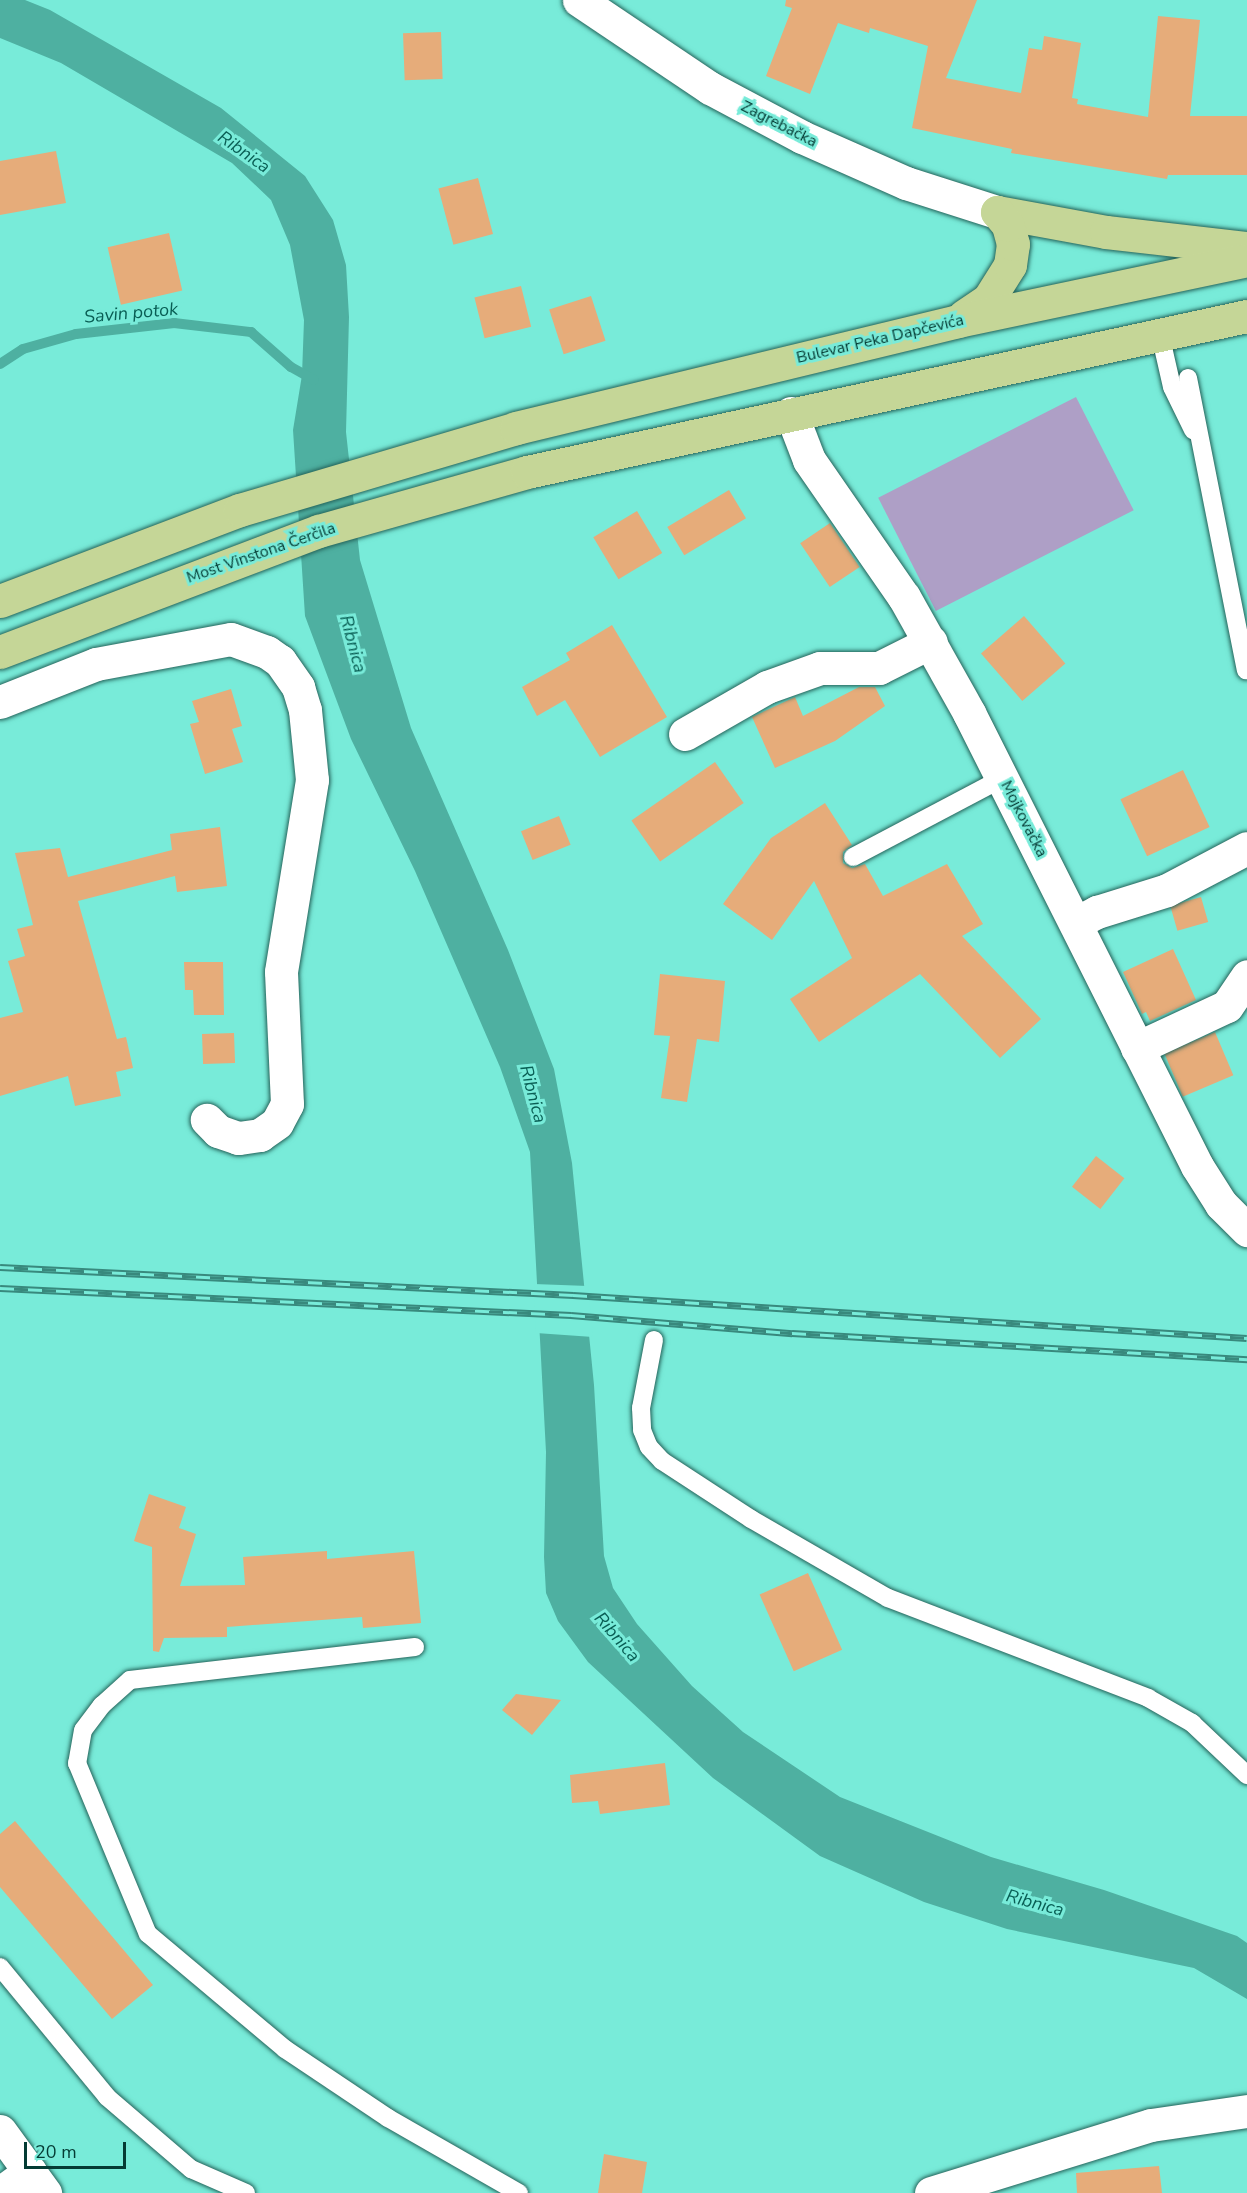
<!DOCTYPE html>
<meta charset="utf-8">
<style>
body{margin:0}
#map{position:relative;width:1247px;height:2193px;overflow:hidden;background:#78ebd9;font-family:"Nunito Sans",sans-serif}
div>[style]{position:absolute}
[style*='--x']{left:calc(var(--x)*1px);top:calc(var(--y)*1px);width:calc(var(--w)*1px);rotate:calc(var(--a)*1deg)}
.green>*{inset:0;background:#ae9fc6;transform-origin:0 0}
.water>*{inset:0;background:#4eb0a1}
.pier>*{inset:0;background:#78ebd9}
.stream>*{height:10px;margin:-5px;padding:0 5px;transform-origin:5px;border-radius:5px;background:#4eb0a1}
.building>*{inset:0;background:#e6ac7a;transform-origin:0 0}
.roads{filter:drop-shadow(0 0 2px #25635a) drop-shadow(0 0 2px #25635a)}
.lane>*{height:18px;margin:-9px;padding:0 9px;transform-origin:9px;border-radius:9px;background:#fff}
.street>*{height:33px;margin:-16.5px;padding:0 16.5px;transform-origin:16.5px;border-radius:16.5px;background:#fff}
.secondary>*{height:33px;margin:-16.5px;padding:0 16.5px;transform-origin:16.5px;border-radius:16.5px;background:#fff}
.primary>*{height:33px;margin:-16.5px;padding:0 16.5px;transform-origin:16.5px;border-radius:16.5px;background:#c5d697}
.rail>*{height:7px;margin-top:-3.5px;transform-origin:0;background:repeating-linear-gradient(90deg,#78ebd9 0 14px,#38897d 0 28px);box-sizing:border-box;border-block:2px solid #38897d}
span{translate:-50% -50%;white-space:nowrap;text-align:center;line-height:1.15;-webkit-text-stroke:6px #78ebd9;paint-order:stroke}
.street-label{font-size:16px;color:#043b34}
.water-label{font-size:18px;color:#095e54;font-style:italic}
.scale{position:absolute;left:24px;top:2142px;width:102px;height:27px;box-sizing:border-box;border:3px solid #043b34;border-top:0;padding-left:8px;font-size:18px;line-height:21px;white-space:nowrap;color:#043b34;-webkit-text-stroke:4px #78ebd9;paint-order:stroke}
</style>
<div id="map">
<div class="green">
<div style="left:1076px;top:397px;width:127px;height:222px;rotate:63deg"></div>
</div>
<div class="water">
<div style="clip-path:polygon(0 0,25px 0,50px 10px,221px 108px,305px 176px,333px 220px,346px 265px,349px 317px,346px 432px,360px 560px,411px 728px,508px 950px,554px 1069px,572px 1163px,594px 1385px,604px 1556px,613px 1588px,637px 1624px,692px 1686px,743px 1732px,840px 1797px,991px 1857px,1104px 1890px,1237px 1936px,1247px 1943px,1247px 1999px,1194px 1968px,1007px 1929px,924px 1902px,820px 1856px,713px 1778px,588px 1662px,558px 1621px,546px 1593px,544px 1557px,546px 1452px,530px 1152px,500px 1067px,415px 871px,351px 739px,305px 616px,293px 430px,302px 375px,304px 320px,290px 245px,271px 200px,232px 163px,61px 63px,0 38px)"></div>
</div>
<div class="pier">
<div style="clip-path:polygon(534px 1284px,588px 1286px,593px 1337px,536px 1333px)"></div>
</div>
<div class="stream">
<div style="--x:0;--y:364;--w:27;--a:-33"></div>
<div style="--x:23;--y:349;--w:55;--a:-15.8"></div>
<div style="--x:76;--y:334;--w:99;--a:-6.4"></div>
<div style="--x:174;--y:323;--w:78;--a:6.7"></div>
<div style="--x:251;--y:332;--w:53;--a:41.2"></div>
<div style="--x:291;--y:367;--w:26;--a:29"></div>
</div>
<div class="building">
<div style="clip-path:polygon(786px 0,977px 0,946px 78px,1021px 93px,1029px 48px,1042px 50px,1044px 36px,1081px 43px,1072px 98px,1078px 99px,1077px 104px,1148px 117px,1158px 16px,1200px 20px,1190px 116px,1247px 116px,1247px 175px,1168px 175px,1167px 179px,1011px 153px,1012px 149px,912px 128px,928px 46px,870px 28px,869px 33px,838px 23px,810px 94px,766px 76px,792px 8px,785px 6px)"></div>
<div style="left:441px;top:32px;width:47px;height:38px;rotate:88deg"></div>
<div style="clip-path:polygon(56px 151px,66px 203px,0 215px,0 161px)"></div>
<div style="left:478px;top:178px;width:58px;height:41px;rotate:75deg"></div>
<div style="left:169px;top:233px;width:59px;height:63px;rotate:77deg"></div>
<div style="left:521px;top:286px;width:42px;height:48px;rotate:76deg"></div>
<div style="left:591px;top:296px;width:47px;height:44px;rotate:72deg"></div>
<div style="left:729px;top:490px;width:33px;height:72px;rotate:59deg"></div>
<div style="left:637px;top:511px;width:49px;height:51px;rotate:59deg"></div>
<div style="left:830px;top:523px;width:53px;height:36px;rotate:56deg"></div>
<div style="left:1024px;top:616px;width:63px;height:57px;rotate:49deg"></div>
<div style="clip-path:polygon(612px 625px,667px 717px,600px 757px,565px 700px,537px 716px,522px 687px,570px 660px,566px 653px)"></div>
<div style="clip-path:polygon(859px 687px,875px 687px,885px 706px,835px 741px,775px 768px,752px 717px,795px 697px,803px 716px)"></div>
<div style="clip-path:polygon(231px 689px,242px 726px,232px 729px,243px 762px,205px 774px,190px 724px,199px 722px,192px 701px)"></div>
<div style="left:715px;top:762px;width:50px;height:102px;rotate:55deg"></div>
<div style="left:1183px;top:770px;width:63px;height:69px;rotate:65deg"></div>
<div style="clip-path:polygon(825px 803px,852px 845px,843px 852px,843px 863px,852px 868px,865px 864px,883px 896px,947px 864px,983px 924px,962px 936px,1041px 1019px,1000px 1058px,920px 974px,819px 1042px,790px 999px,852px 958px,814px 881px,772px 940px,723px 904px,771px 838px)"></div>
<div style="left:559px;top:816px;width:31px;height:41px;rotate:68deg"></div>
<div style="clip-path:polygon(220px 827px,227px 886px,177px 892px,175px 876px,78px 901px,117px 1039px,126px 1037px,133px 1068px,116px 1072px,121px 1096px,75px 1106px,68px 1076px,0 1096px,0 1018px,23px 1012px,8px 961px,25px 956px,17px 929px,33px 925px,15px 853px,60px 848px,68px 877px,172px 850px,170px 834px)"></div>
<div style="left:1201px;top:897px;width:26px;height:32px;rotate:74deg"></div>
<div style="clip-path:polygon(1173px 949px,1196px 1000px,1150px 1021px,1146px 1012px,1142px 1014px,1123px 972px)"></div>
<div style="clip-path:polygon(184px 962px,223px 962px,224px 1015px,194px 1015px,193px 990px,185px 990px)"></div>
<div style="clip-path:polygon(660px 974px,725px 981px,719px 1042px,697px 1039px,687px 1102px,661px 1098px,670px 1036px,654px 1035px)"></div>
<div style="left:1215px;top:1032px;width:47px;height:55px;rotate:67deg"></div>
<div style="left:234px;top:1033px;width:30px;height:32px;rotate:88deg"></div>
<div style="left:1096px;top:1156px;width:36px;height:39px;rotate:38deg"></div>
<div style="clip-path:polygon(149px 1494px,186px 1507px,179px 1528px,196px 1534px,180px 1586px,245px 1585px,243px 1557px,327px 1551px,327px 1559px,414px 1551px,421px 1623px,363px 1628px,362px 1617px,227px 1627px,227px 1637px,164px 1638px,159px 1652px,153px 1651px,152px 1547px,134px 1541px)"></div>
<div style="left:808px;top:1573px;width:84px;height:53px;rotate:66deg"></div>
<div style="clip-path:polygon(516px 1694px,561px 1700px,532px 1735px,502px 1710px)"></div>
<div style="clip-path:polygon(665px 1763px,670px 1805px,600px 1814px,598px 1801px,572px 1803px,570px 1775px)"></div>
<div style="clip-path:polygon(15px 1821px,153px 1985px,112px 2019px,0 1887px,0 1834px)"></div>
<div style="clip-path:polygon(604px 2154px,647px 2162px,642px 2193px,598px 2193px)"></div>
<div style="clip-path:polygon(1159px 2166px,1162px 2193px,1077px 2193px,1076px 2173px)"></div>
</div>
<div class="roads">
<div class="lane">
<div style="--x:1160;--y:334;--w:54;--a:77.2"></div>
<div style="--x:1172;--y:387;--w:48;--a:64"></div>
<div style="--x:1188;--y:378;--w:298;--a:78.8"></div>
<div style="--x:853;--y:857;--w:170;--a:-27.8"></div>
<div style="--x:654;--y:1340;--w:69;--a:100.8"></div>
<div style="--x:641;--y:1408;--w:22;--a:87"></div>
<div style="--x:642;--y:1430;--w:18;--a:68"></div>
<div style="--x:649;--y:1447;--w:19;--a:47"></div>
<div style="--x:662;--y:1461;--w:106;--a:33.1"></div>
<div style="--x:751;--y:1519;--w:158;--a:30"></div>
<div style="--x:888;--y:1598;--w:279;--a:21"></div>
<div style="--x:1148;--y:1698;--w:51;--a:29.6"></div>
<div style="--x:1192;--y:1723;--w:76;--a:43.4"></div>
<div style="--x:415;--y:1647;--w:287;--a:173.4"></div>
<div style="--x:130;--y:1680;--w:38;--a:138"></div>
<div style="--x:102;--y:1705;--w:31;--a:127"></div>
<div style="--x:83;--y:1730;--w:34;--a:100"></div>
<div style="--x:77;--y:1763;--w:185;--a:67.5"></div>
<div style="--x:148;--y:1934;--w:179;--a:40"></div>
<div style="--x:285;--y:2049;--w:124;--a:33.8"></div>
<div style="--x:388;--y:2118;--w:151;--a:29.8"></div>
<div style="--x:0;--y:1967;--w:168;--a:50.5"></div>
<div style="--x:107;--y:2097;--w:111;--a:40.6"></div>
<div style="--x:191;--y:2169;--w:60;--a:23.6"></div>
</div>
<div class="street">
<div style="--x:579;--y:0;--w:158;--a:33.9"></div>
<div style="--x:710;--y:88;--w:104;--a:28"></div>
<div style="--x:802;--y:137;--w:114;--a:23.9"></div>
<div style="--x:906;--y:183;--w:96;--a:17.7"></div>
<div style="--x:791;--y:413;--w:50;--a:69"></div>
<div style="--x:809;--y:460;--w:167;--a:55.3"></div>
<div style="--x:904;--y:597;--w:133;--a:60.7"></div>
<div style="--x:969;--y:713;--w:507;--a:63.28"></div>
<div style="--x:1197;--y:1166;--w:45;--a:57.7"></div>
<div style="--x:1221;--y:1204;--w:37;--a:45"></div>
<div style="--x:0;--y:702;--w:103;--a:-21.6"></div>
<div style="--x:96;--y:664;--w:137;--a:-10.5"></div>
<div style="--x:231;--y:639;--w:38;--a:20"></div>
<div style="--x:267;--y:652;--w:16;--a:35"></div>
<div style="--x:280;--y:661;--w:32;--a:55"></div>
<div style="--x:298;--y:687;--w:24;--a:73"></div>
<div style="--x:305;--y:710;--w:70;--a:84.3"></div>
<div style="--x:312;--y:780;--w:194;--a:99.2"></div>
<div style="--x:281;--y:972;--w:132;--a:87.4"></div>
<div style="--x:287;--y:1104;--w:21;--a:118"></div>
<div style="--x:277;--y:1123;--w:21;--a:145"></div>
<div style="--x:260;--y:1135;--w:22;--a:172"></div>
<div style="--x:238;--y:1138;--w:21;--a:-161"></div>
<div style="--x:218;--y:1131;--w:16;--a:-135"></div>
<div style="--x:685;--y:734;--w:95;--a:-29.8"></div>
<div style="--x:767;--y:687;--w:56;--a:-19.7"></div>
<div style="--x:820;--y:668;--w:59;--a:0"></div>
<div style="--x:879;--y:668;--w:58;--a:-26.6"></div>
<div style="--x:1076;--y:923;--w:24;--a:-28"></div>
<div style="--x:1097;--y:912;--w:73;--a:-17.4"></div>
<div style="--x:1167;--y:890;--w:90;--a:-27.7"></div>
<div style="--x:1137;--y:1048;--w:99;--a:-25"></div>
<div style="--x:1227;--y:1006;--w:36;--a:-56"></div>
<div style="--x:0;--y:2193;--w:37;--a:-36"></div>
<div style="--x:931;--y:2193;--w:230;--a:-17.2"></div>
<div style="--x:1151;--y:2125;--w:97;--a:-8.3"></div>
</div>
<div class="secondary">
<div style="--x:0;--y:2131;--w:77;--a:54"></div>
</div>
<div class="primary">
<div style="--x:997;--y:212;--w:111;--a:10.4"></div>
<div style="--x:1106;--y:232;--w:142;--a:6.5"></div>
<div style="--x:964;--y:316;--w:29;--a:-34"></div>
<div style="--x:988;--y:300;--w:41;--a:-57.8"></div>
<div style="--x:1010;--y:265;--w:21;--a:-82"></div>
<div style="--x:1013;--y:244;--w:20;--a:-105"></div>
<div style="--x:1008;--y:225;--w:17;--a:-130"></div>
<div style="--x:0;--y:601;--w:257;--a:-20.8"></div>
<div style="--x:240;--y:510;--w:288;--a:-16.5"></div>
<div style="--x:516;--y:428;--w:455;--a:-13.6"></div>
<div style="--x:958;--y:321;--w:295;--a:-11.9"></div>
<div style="--x:0;--y:652;--w:341;--a:-20.8"></div>
<div style="--x:319;--y:531;--w:216;--a:-15.8"></div>
<div style="--x:527;--y:472;--w:737;--a:-12.23"></div>
</div>
</div>
<div class="rail">
<div style="--x:0;--y:1267;--w:574;--a:2.8"></div>
<div style="--x:573;--y:1295;--w:675;--a:3.65"></div>
<div style="--x:0;--y:1288;--w:572;--a:2.71"></div>
<div style="--x:571;--y:1315;--w:222;--a:4.7"></div>
<div style="--x:792;--y:1333;--w:456;--a:3.3"></div>
</div>
<div class="street-label">
<span style="left:779px;top:124px;rotate:27deg">Zagrebačka</span>
<span style="left:880px;top:339px;rotate:-13deg">Bulevar Peka Dapčevića</span>
<span style="left:261px;top:553px;rotate:-19deg">Most Vinstona Čerčila</span>
<span style="left:1024px;top:819px;rotate:63deg">Mojkovačka</span>
</div>
<div class="water-label">
<span style="left:244px;top:152px;rotate:35deg">Ribnica</span>
<span style="left:131px;top:313px;rotate:-5deg">Savin potok</span>
<span style="left:353px;top:644px;rotate:75deg">Ribnica</span>
<span style="left:533px;top:1094px;rotate:75deg">Ribnica</span>
<span style="left:617px;top:1637px;rotate:49deg">Ribnica</span>
<span style="left:1035px;top:1903px;rotate:15deg">Ribnica</span>
</div>
<div class="scale">20 m</div>
</div>
